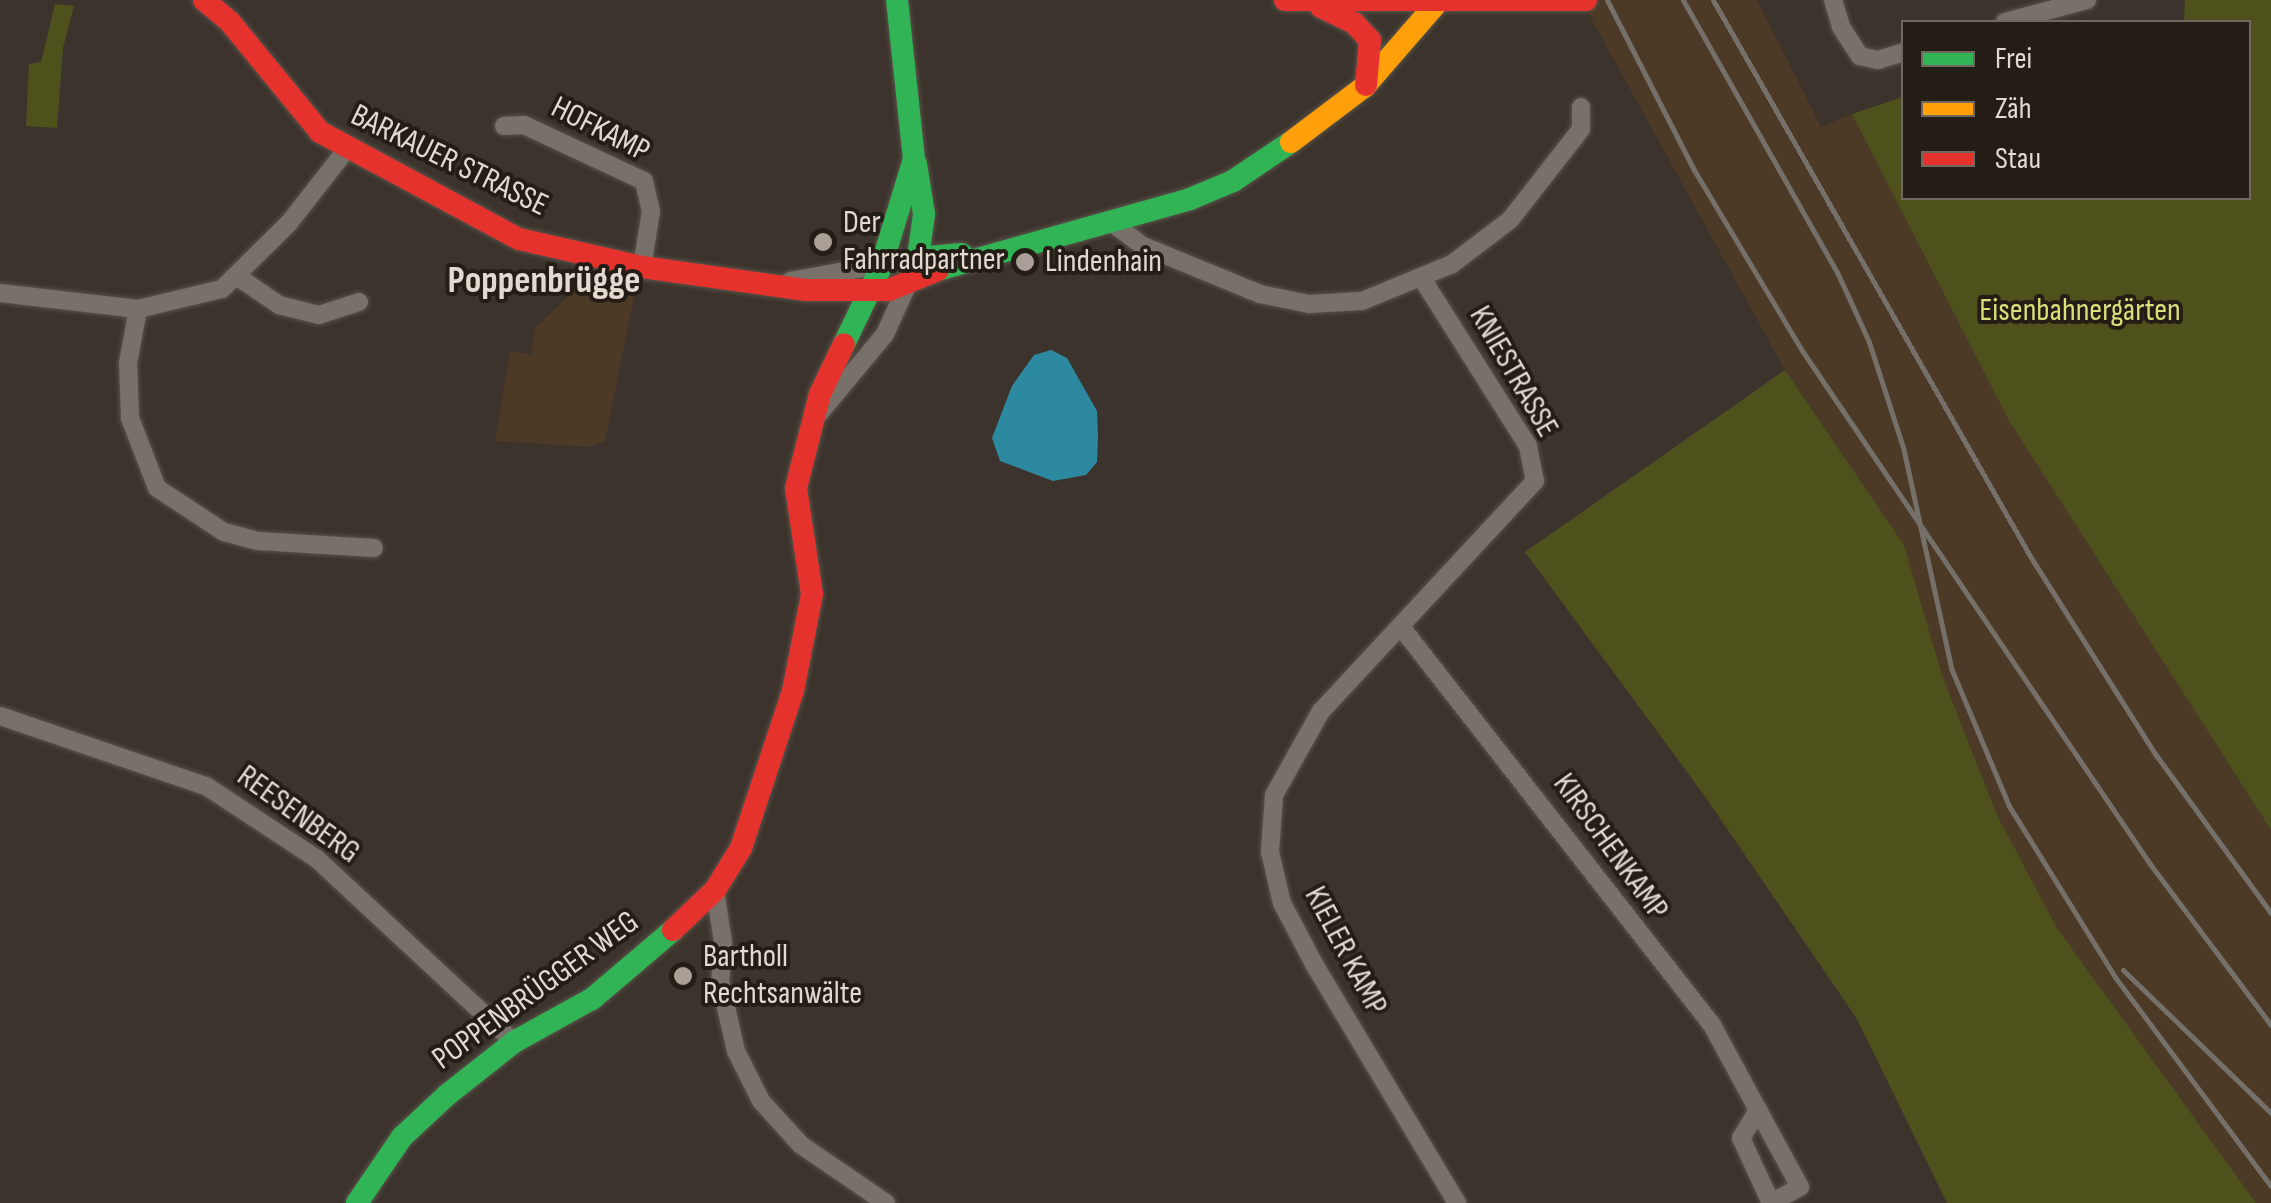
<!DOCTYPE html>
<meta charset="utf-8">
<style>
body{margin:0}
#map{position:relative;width:2271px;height:1203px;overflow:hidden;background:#3c342c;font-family:"Sofia Sans Condensed",sans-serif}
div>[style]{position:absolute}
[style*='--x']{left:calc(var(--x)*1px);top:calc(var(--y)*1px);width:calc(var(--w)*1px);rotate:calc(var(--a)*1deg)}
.built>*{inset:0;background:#4c3a27}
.green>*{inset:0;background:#4f511c}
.water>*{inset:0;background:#2d89a0}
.roads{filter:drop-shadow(0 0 2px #59524a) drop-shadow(0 0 2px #59524a)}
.street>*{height:18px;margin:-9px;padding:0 9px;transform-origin:9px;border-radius:9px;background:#78716a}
.fast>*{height:22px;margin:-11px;padding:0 11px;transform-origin:11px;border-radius:11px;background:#30b455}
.slow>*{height:22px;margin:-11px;padding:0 11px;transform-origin:11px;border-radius:11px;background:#ff9f0a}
.jam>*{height:22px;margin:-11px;padding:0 11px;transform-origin:11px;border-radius:11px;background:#e5322d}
.rail>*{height:5px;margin:-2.5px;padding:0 2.5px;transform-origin:2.5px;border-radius:2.5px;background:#757069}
.dots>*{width:28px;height:28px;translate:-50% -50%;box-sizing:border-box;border:5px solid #241d16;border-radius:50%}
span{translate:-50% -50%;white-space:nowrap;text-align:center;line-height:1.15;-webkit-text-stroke:8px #241d16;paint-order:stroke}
.street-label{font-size:32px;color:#e3d9d0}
.poi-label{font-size:32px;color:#e3d9d0}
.left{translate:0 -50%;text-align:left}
.park-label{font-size:32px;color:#d9df79}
.quarter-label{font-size:38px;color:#e3d9d0;font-weight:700}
.legend{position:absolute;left:1901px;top:20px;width:350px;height:180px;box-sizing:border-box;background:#241d16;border:2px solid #706860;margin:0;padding:12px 18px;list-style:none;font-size:30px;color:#e3d9d0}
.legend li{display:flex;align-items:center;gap:20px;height:50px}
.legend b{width:50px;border:2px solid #706860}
</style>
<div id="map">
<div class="built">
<div style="clip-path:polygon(1581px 0,1757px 0,1821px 127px,1852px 114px,2008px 419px,2271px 830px,2271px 1203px,2256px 1203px,2057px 928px,1997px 815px,1942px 675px,1904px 545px,1785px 370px)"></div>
<div style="clip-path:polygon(582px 283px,635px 291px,605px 441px,590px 447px,495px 441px,510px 352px,531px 354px,535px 328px)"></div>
</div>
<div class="green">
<div style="clip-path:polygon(2185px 0,2271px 0,2271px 830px,2008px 419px,1852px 114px,1903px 97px,1904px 198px,2248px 198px,2248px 22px,2184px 22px)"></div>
<div style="clip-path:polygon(55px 4px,74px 6px,63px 48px,57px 128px,26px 126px,29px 64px,41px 62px)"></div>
<div style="clip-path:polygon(1785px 370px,1904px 545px,1942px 675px,1997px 815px,2057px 928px,2256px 1203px,1947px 1203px,1857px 1019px,1704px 795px,1525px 552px)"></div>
</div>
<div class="water">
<div style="clip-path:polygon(1051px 350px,1067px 358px,1097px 411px,1098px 437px,1097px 462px,1086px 475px,1053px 481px,1000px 461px,992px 438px,1012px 386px,1034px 355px)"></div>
</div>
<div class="roads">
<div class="street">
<div style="--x:1833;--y:0;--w:28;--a:73"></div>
<div style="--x:1841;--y:27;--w:35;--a:57"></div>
<div style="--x:1860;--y:56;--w:18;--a:13"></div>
<div style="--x:1878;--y:60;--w:27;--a:-17"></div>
<div style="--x:2005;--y:22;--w:85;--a:-15"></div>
<div style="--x:504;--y:126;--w:20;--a:-3"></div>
<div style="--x:524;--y:125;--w:132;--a:25"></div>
<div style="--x:644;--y:181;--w:31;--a:77"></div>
<div style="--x:651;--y:211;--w:57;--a:99.1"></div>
<div style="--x:1111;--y:222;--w:38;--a:37"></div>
<div style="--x:1141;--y:245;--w:129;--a:22.4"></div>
<div style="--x:1260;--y:294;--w:50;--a:11.5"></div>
<div style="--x:1309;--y:304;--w:53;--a:-3.2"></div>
<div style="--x:1362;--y:301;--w:97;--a:-22.3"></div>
<div style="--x:1452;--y:264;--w:73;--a:-37.2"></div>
<div style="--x:1510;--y:220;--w:115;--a:-52"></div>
<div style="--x:1581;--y:129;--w:22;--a:-90"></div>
<div style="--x:238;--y:277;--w:50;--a:34.3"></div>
<div style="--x:279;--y:305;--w:41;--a:14"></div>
<div style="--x:319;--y:315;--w:42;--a:-18"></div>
<div style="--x:1423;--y:280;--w:196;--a:57.7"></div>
<div style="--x:1528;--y:446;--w:36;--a:79"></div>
<div style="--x:1535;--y:481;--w:314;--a:132.9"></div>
<div style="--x:1321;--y:711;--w:96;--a:119.2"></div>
<div style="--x:1274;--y:795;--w:57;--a:94"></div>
<div style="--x:1270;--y:852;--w:52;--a:76.8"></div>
<div style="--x:1282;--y:903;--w:69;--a:62.3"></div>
<div style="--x:1314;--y:964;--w:279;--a:59.1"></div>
<div style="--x:790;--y:281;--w:130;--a:-10.2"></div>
<div style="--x:0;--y:293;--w:139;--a:6.6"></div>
<div style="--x:138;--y:309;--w:86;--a:-13.4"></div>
<div style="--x:222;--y:289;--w:94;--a:-44.6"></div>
<div style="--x:289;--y:223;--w:93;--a:-52"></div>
<div style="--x:138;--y:309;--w:55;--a:100.5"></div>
<div style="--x:128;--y:363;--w:55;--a:87.9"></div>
<div style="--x:130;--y:418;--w:75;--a:68.9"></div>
<div style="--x:157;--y:488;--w:80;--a:33.3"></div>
<div style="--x:224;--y:532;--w:35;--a:15"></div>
<div style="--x:258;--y:541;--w:116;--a:3.5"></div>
<div style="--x:817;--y:416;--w:107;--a:-50.3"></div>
<div style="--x:885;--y:334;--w:63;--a:-65.5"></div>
<div style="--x:1401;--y:627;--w:505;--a:52"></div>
<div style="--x:1712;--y:1025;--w:97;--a:61.6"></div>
<div style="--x:1758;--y:1110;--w:33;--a:121"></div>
<div style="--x:1741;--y:1138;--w:72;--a:65.2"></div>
<div style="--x:1771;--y:1203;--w:33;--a:-29"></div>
<div style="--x:1800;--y:1187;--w:88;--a:-118.6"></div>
<div style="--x:0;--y:716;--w:218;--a:18.8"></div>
<div style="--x:206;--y:786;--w:133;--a:33.3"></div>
<div style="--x:317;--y:859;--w:269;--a:42.9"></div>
<div style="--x:715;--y:890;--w:53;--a:81.3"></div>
<div style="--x:723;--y:942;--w:39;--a:94"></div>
<div style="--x:720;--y:981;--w:72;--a:77.1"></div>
<div style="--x:736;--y:1051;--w:56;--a:63.4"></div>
<div style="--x:761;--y:1101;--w:59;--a:47.7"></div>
<div style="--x:801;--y:1145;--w:103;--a:34.3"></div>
</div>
<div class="fast">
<div style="--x:916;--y:164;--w:51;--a:80.9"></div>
<div style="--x:924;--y:214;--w:44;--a:97.8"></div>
<div style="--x:918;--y:258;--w:44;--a:-5.2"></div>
<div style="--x:938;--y:270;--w:262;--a:-15.7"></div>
<div style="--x:1190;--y:199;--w:47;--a:-22.7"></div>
<div style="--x:1233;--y:181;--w:70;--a:-33.9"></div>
<div style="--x:844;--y:344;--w:85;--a:-64.3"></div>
<div style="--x:881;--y:267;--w:113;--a:-73"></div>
<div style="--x:914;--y:159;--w:160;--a:-96.1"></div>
<div style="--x:357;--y:1203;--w:80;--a:-55.7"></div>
<div style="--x:402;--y:1137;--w:62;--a:-43"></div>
<div style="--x:447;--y:1095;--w:85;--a:-38.3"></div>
<div style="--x:514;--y:1042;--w:89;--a:-28.9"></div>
<div style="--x:592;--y:999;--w:106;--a:-40.4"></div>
</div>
<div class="slow">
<div style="--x:1291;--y:142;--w:93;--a:-37.1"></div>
<div style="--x:1365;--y:86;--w:108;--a:-49.1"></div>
</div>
<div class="jam">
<div style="--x:204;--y:0;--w:34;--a:40"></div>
<div style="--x:230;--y:22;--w:142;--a:50.7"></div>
<div style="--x:320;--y:132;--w:226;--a:28.3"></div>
<div style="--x:519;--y:239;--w:126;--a:12.8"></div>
<div style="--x:642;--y:267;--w:166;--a:8"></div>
<div style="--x:806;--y:290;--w:83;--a:0"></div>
<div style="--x:889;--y:290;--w:53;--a:-22.2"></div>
<div style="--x:1285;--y:0;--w:301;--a:0"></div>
<div style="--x:1321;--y:7;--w:37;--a:26"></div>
<div style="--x:1354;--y:23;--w:23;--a:47"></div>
<div style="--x:1370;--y:40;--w:45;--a:95.1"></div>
<div style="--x:673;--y:930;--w:58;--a:-43.6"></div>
<div style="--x:715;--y:890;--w:49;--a:-58.2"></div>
<div style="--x:741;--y:848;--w:165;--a:-71.7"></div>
<div style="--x:793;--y:691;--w:99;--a:-78.9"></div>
<div style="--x:812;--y:594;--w:107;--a:-98.6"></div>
<div style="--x:796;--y:488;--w:97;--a:-75.7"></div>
<div style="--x:820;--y:394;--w:55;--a:-64.4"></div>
</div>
</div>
<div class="rail">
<div style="--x:1607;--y:0;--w:191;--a:62.9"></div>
<div style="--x:1694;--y:170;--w:212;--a:59.1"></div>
<div style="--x:1803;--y:352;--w:619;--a:55.87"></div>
<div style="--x:2150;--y:864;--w:201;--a:53.1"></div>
<div style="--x:1683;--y:0;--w:313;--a:60.5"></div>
<div style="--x:1837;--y:272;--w:77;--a:65.4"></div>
<div style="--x:1869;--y:342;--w:110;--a:72.1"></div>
<div style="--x:1903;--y:447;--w:226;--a:77.7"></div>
<div style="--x:1951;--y:668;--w:150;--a:67.2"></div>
<div style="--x:2009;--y:806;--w:201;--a:58.2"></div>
<div style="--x:2115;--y:977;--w:261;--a:53.3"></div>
<div style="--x:1713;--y:0;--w:640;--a:60.31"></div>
<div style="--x:2030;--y:556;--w:236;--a:57.7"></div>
<div style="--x:2156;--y:755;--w:195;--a:54"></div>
<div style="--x:2123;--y:970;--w:206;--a:44"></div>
</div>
<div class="dots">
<div style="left:823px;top:242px;background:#a99f97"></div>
<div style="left:1025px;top:262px;background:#a99f97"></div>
<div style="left:683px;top:976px;background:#a99f97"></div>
</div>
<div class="street-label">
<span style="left:600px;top:130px;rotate:27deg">HOFKAMP</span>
<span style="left:449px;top:161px;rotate:26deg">BARKAUER STRASSE</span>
<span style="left:1513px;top:372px;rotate:60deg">KNIESTRASSE</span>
<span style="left:298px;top:815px;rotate:36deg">REESENBERG</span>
<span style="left:1610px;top:847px;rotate:54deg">KIRSCHENKAMP</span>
<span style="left:1345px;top:951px;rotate:62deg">KIELER KAMP</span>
<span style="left:536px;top:991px;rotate:-36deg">POPPENBRÜGGER WEG</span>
</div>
<div class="poi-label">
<span class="left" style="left:843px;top:242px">Der<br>Fahrradpartner</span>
<span class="left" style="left:1045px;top:262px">Lindenhain</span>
<span class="left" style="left:703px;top:976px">Bartholl<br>Rechtsanwälte</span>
</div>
<div class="park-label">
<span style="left:2080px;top:311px">Eisenbahnergärten</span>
</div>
<div class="quarter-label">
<span style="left:544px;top:281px">Poppenbrügge</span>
</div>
<ul class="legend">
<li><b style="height:12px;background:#30b455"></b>Frei</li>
<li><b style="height:12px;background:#ff9f0a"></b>Zäh</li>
<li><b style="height:12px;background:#e5322d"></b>Stau</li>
</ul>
</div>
